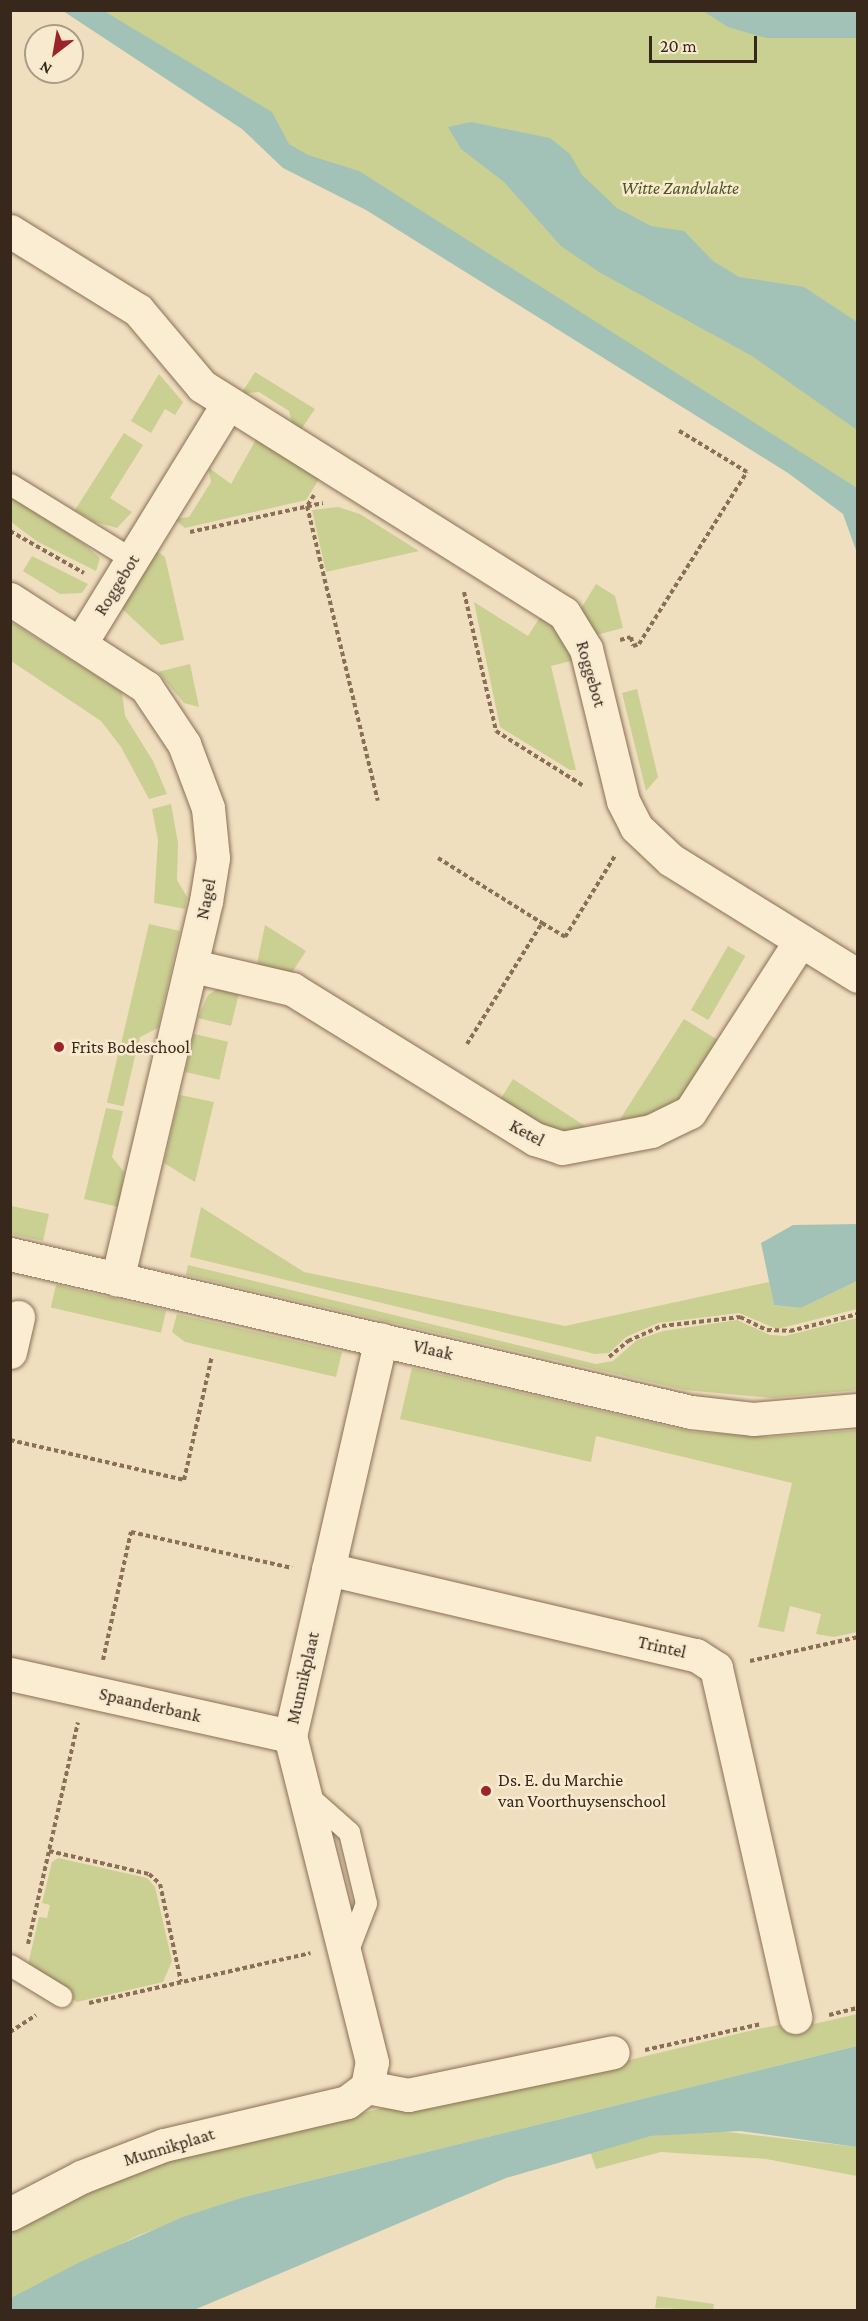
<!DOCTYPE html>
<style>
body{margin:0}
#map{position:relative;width:868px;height:2321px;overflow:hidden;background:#f0dfbf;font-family:"Crimson Pro",serif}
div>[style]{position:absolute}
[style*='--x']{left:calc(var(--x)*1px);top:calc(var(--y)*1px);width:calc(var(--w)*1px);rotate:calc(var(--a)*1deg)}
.green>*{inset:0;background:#cacf92;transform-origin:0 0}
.water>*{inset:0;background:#a2c2b7}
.path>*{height:4px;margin-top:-2px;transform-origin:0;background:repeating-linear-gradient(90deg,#8a6f56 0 4.5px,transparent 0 7.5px)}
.roads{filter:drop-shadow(0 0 2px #8a6f56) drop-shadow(0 0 2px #8a6f56)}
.lane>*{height:21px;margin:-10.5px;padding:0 10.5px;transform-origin:10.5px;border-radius:10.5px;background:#fbedd2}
.street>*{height:33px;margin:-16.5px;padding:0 16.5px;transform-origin:16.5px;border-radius:16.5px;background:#fbedd2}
.secondary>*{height:33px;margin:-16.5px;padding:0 16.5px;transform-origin:16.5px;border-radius:16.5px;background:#fbedd2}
.dots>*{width:16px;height:16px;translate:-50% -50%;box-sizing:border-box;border:3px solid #f7eacf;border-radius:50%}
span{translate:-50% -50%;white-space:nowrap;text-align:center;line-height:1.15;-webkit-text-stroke:5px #f7eacf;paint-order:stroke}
.park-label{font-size:18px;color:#4b5621;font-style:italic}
.street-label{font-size:18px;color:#38281c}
.poi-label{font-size:18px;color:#38281c}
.left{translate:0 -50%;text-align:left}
.frame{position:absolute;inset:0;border:12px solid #38281c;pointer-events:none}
.north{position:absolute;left:24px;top:24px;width:60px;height:60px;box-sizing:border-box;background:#f7eacf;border:2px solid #ab9c87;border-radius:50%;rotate:211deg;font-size:16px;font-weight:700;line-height:24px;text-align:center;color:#38281c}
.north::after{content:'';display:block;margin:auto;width:21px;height:27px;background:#9c2329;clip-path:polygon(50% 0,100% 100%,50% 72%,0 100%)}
.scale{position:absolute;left:649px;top:36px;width:108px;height:27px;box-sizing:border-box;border:3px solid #38281c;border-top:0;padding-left:8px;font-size:18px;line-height:21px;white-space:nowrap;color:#38281c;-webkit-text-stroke:4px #f7eacf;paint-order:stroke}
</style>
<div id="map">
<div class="green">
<div style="clip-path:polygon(79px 11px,857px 11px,857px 508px)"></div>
<div style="clip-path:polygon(255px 372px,315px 409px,300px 431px,293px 426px,289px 411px,259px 392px,241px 394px)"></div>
<div style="clip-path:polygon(159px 374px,183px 402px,175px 415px,165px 409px,151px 433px,131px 421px)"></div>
<div style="clip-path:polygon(124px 433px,143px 445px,110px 498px,132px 512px,117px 528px,95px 522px,75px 510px)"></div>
<div style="clip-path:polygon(258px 436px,321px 476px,306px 500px,185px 528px,174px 519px,189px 517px,211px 482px,208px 467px,231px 484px)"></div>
<div style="clip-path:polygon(11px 497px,83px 543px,100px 558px,96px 571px,38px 542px,11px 522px)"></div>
<div style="clip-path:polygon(338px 507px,360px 514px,419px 551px,326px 572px,312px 510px)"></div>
<div style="clip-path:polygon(155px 550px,165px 557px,184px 640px,161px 645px,120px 607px)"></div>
<div style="clip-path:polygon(32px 556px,88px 584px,82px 593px,60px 594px,23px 571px)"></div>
<div style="clip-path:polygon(596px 584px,615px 596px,623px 628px,596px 635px,580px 610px)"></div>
<div style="clip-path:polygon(474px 602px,528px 636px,542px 614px,552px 621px,575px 660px,551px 666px,576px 770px,570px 770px,500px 727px)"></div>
<div style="clip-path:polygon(11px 622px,122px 692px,125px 716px,153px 761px,167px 794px,149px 799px,121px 747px,101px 721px,11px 661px)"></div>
<div style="clip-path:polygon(190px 664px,199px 707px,184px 703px,158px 672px)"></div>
<div style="clip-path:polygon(637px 689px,658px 777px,646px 791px,622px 693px)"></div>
<div style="clip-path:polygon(171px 804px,178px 843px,177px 880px,187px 897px,185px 909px,154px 903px,158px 840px,152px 809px)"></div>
<div style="clip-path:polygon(149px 924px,180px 931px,158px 1028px,140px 1037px,138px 1048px,121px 1044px)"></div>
<div style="clip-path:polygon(265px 925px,306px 951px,291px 974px,257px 964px)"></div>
<div style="left:728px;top:946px;width:20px;height:74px;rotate:30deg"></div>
<div style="clip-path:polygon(219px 988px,240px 989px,231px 1026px,198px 1018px,208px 995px)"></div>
<div style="clip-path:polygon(684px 1019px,721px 1042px,687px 1096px,665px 1110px,617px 1124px)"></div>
<div style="left:194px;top:1034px;width:35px;height:39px;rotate:13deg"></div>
<div style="left:119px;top:1050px;width:17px;height:54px;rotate:13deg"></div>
<div style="clip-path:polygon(513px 1079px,591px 1130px,572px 1134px,541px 1125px,500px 1100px)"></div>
<div style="clip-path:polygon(180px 1095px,214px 1102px,195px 1182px,164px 1163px)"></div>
<div style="clip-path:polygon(106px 1108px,123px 1111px,112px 1157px,124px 1172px,119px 1207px,84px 1199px)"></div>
<div style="clip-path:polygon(11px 1206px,49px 1214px,43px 1241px,11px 1234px)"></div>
<div style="clip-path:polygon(201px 1207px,304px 1272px,565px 1326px,769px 1282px,774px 1305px,801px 1308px,857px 1281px,857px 1309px,777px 1329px,739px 1313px,658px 1323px,626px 1337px,609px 1353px,595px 1354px,190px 1257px)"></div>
<div style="clip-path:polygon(188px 1265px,596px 1364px,613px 1361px,637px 1340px,663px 1331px,737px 1320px,770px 1335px,785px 1336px,857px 1318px,857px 1390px,773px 1398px,685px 1390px,186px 1275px)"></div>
<div style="left:56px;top:1285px;width:113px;height:23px;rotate:13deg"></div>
<div style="clip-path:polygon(177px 1314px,342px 1352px,336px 1377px,185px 1342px,172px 1332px)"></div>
<div style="clip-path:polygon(412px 1368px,693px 1432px,770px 1437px,857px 1430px,857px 1632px,834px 1637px,816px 1634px,821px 1614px,790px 1606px,784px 1632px,758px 1627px,792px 1483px,596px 1436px,591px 1462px,400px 1419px)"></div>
<div style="clip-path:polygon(58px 1858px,147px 1878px,155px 1887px,172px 1961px,163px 1982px,77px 2002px,27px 1969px,39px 1917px,47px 1918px,50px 1905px,42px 1903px,52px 1862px)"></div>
<div style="clip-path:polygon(857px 2014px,857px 2046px,244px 2197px,139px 2235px,11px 2299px,11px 2232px,89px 2192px,169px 2161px,391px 2106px,423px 2110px,749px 2031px,811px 2018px,814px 2024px)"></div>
<div style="clip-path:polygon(709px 2130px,857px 2147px,857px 2176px,766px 2159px,661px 2152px,596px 2169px,590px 2151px,651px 2136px)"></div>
<div style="clip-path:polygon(657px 2296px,714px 2304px,713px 2310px,655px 2308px)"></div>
</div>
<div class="water">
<div style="clip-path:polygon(63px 11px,104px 11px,272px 112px,289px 144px,308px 155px,359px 171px,857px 488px,857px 553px,843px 514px,788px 473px,366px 210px,283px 168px,242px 129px)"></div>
<div style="clip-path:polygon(703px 11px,857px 11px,857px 38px,766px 38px,728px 27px)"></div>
<div style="clip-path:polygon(471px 122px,550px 138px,570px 154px,582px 175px,617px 208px,651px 226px,684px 231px,713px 261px,739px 277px,804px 287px,857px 322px,857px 430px,752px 356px,599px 272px,561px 246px,504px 182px,461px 149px,448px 127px)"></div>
<div style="clip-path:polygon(857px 1224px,857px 1281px,801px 1308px,774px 1305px,761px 1243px,793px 1225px)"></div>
<div style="clip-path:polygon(857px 2046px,857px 2147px,740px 2131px,651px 2136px,506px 2178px,194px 2310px,11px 2310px,11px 2298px,80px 2262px,183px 2217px,244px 2197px)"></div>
</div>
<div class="path">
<div style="--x:314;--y:495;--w:13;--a:122"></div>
<div style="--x:307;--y:506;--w:303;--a:76.5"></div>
<div style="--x:10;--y:531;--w:85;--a:29.6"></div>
<div style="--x:190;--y:532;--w:136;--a:-12.3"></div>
<div style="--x:464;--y:592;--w:143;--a:77"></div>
<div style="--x:496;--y:731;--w:102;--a:32.1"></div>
<div style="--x:620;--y:640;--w:11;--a:-15"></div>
<div style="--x:631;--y:637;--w:9;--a:77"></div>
<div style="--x:633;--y:646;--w:6;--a:-18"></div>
<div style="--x:639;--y:644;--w:203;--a:-57.9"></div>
<div style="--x:747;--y:472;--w:81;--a:-148.7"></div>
<div style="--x:438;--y:858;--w:123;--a:32"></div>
<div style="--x:467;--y:1044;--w:142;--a:-58.2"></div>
<div style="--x:542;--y:923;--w:27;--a:31"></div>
<div style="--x:565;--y:937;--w:97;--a:-58.4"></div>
<div style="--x:609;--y:1357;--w:25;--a:-40"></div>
<div style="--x:628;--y:1341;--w:37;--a:-24"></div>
<div style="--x:662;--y:1326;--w:79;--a:-6.6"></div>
<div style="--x:740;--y:1317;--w:30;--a:26"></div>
<div style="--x:767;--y:1330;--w:23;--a:2"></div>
<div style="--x:790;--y:1331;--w:70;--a:-14"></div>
<div style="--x:10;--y:1440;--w:179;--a:12.9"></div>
<div style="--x:184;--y:1480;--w:127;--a:-77.3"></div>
<div style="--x:103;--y:1660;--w:131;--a:-77.7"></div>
<div style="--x:131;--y:1532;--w:165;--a:12.6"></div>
<div style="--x:750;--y:1661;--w:111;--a:-12.5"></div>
<div style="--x:49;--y:1851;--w:103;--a:13"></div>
<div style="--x:149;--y:1874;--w:15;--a:42"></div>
<div style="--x:160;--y:1884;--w:100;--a:77.9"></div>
<div style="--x:28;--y:1944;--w:227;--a:-77.3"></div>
<div style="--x:89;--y:2003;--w:227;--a:-12.7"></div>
<div style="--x:829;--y:2015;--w:30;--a:-14"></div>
<div style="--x:10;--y:2032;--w:31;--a:-33"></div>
<div style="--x:645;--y:2050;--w:119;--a:-12.6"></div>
</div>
<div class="roads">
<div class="lane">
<div style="--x:10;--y:484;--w:143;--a:31.6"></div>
<div style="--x:305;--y:1793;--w:59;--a:41.6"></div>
<div style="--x:349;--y:1832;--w:73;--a:76.5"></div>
<div style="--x:366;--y:1903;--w:56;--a:111"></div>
<div style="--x:10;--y:1965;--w:60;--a:31.3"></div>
</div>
<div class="street">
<div style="--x:10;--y:231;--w:150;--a:31.7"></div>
<div style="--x:138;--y:310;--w:99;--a:49.9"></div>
<div style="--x:202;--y:386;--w:427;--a:32.1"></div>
<div style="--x:564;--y:613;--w:42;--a:58.6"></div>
<div style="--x:586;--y:649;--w:156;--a:76.3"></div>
<div style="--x:623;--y:801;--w:29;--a:63"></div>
<div style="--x:636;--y:827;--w:48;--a:43.3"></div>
<div style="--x:671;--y:860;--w:220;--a:31.8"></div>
<div style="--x:80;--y:644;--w:283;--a:-58.4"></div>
<div style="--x:193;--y:966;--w:102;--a:13.1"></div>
<div style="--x:292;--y:989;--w:286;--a:31.7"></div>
<div style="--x:535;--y:1139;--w:28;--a:18"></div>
<div style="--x:562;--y:1148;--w:91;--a:-10.8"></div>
<div style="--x:651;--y:1131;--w:43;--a:-26"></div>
<div style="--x:690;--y:1112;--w:203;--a:-57.2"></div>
<div style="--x:10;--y:1352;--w:36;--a:-77"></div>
<div style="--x:328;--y:1569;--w:378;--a:13.2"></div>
<div style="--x:696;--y:1655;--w:24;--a:33"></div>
<div style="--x:716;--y:1668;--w:358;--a:77.2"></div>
<div style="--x:10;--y:1674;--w:287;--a:12.5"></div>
<div style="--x:367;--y:2087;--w:42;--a:11"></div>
<div style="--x:408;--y:2095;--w:209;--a:-11.8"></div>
<div style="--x:10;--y:2214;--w:80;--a:-27.5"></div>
<div style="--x:81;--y:2177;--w:89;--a:-21.1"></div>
<div style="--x:164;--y:2145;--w:188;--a:-13.2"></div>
<div style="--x:347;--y:2102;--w:25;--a:-37"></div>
<div style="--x:367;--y:2087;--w:25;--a:-79"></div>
<div style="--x:372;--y:2062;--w:336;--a:-104.1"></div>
<div style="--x:290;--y:1736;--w:407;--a:-77.1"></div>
</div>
<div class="secondary">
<div style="--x:10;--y:599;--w:162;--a:32.9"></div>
<div style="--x:146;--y:687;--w:69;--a:56.3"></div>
<div style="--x:184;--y:744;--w:68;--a:69.4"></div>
<div style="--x:208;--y:808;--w:50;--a:84.3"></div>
<div style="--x:213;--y:858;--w:44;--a:99.2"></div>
<div style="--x:206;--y:901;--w:389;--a:103.2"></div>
<div style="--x:10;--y:1254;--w:699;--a:13.06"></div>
<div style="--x:691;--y:1412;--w:62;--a:6.4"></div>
<div style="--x:753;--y:1419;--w:105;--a:-4.9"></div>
</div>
</div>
<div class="dots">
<div style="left:59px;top:1047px;background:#9c2329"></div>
<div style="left:486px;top:1791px;background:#9c2329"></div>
</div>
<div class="park-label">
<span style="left:680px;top:188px">Witte Zandvlakte</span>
</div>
<div class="street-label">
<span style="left:117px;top:585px;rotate:-58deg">Roggebot</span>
<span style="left:591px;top:674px;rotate:74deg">Roggebot</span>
<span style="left:206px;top:899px;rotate:-79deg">Nagel</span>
<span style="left:527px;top:1133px;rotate:28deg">Ketel</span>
<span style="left:433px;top:1350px;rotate:13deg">Vlaak</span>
<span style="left:662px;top:1647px;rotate:13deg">Trintel</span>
<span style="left:303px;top:1678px;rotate:-77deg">Munnikplaat</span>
<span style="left:150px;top:1705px;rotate:13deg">Spaanderbank</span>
<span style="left:169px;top:2147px;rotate:-17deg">Munnikplaat</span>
</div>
<div class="poi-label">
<span class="left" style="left:71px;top:1047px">Frits Bodeschool</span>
<span class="left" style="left:498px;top:1791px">Ds. E. du Marchie<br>van Voorthuysenschool</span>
</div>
<div class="frame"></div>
<div class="north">N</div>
<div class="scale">20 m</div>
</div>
